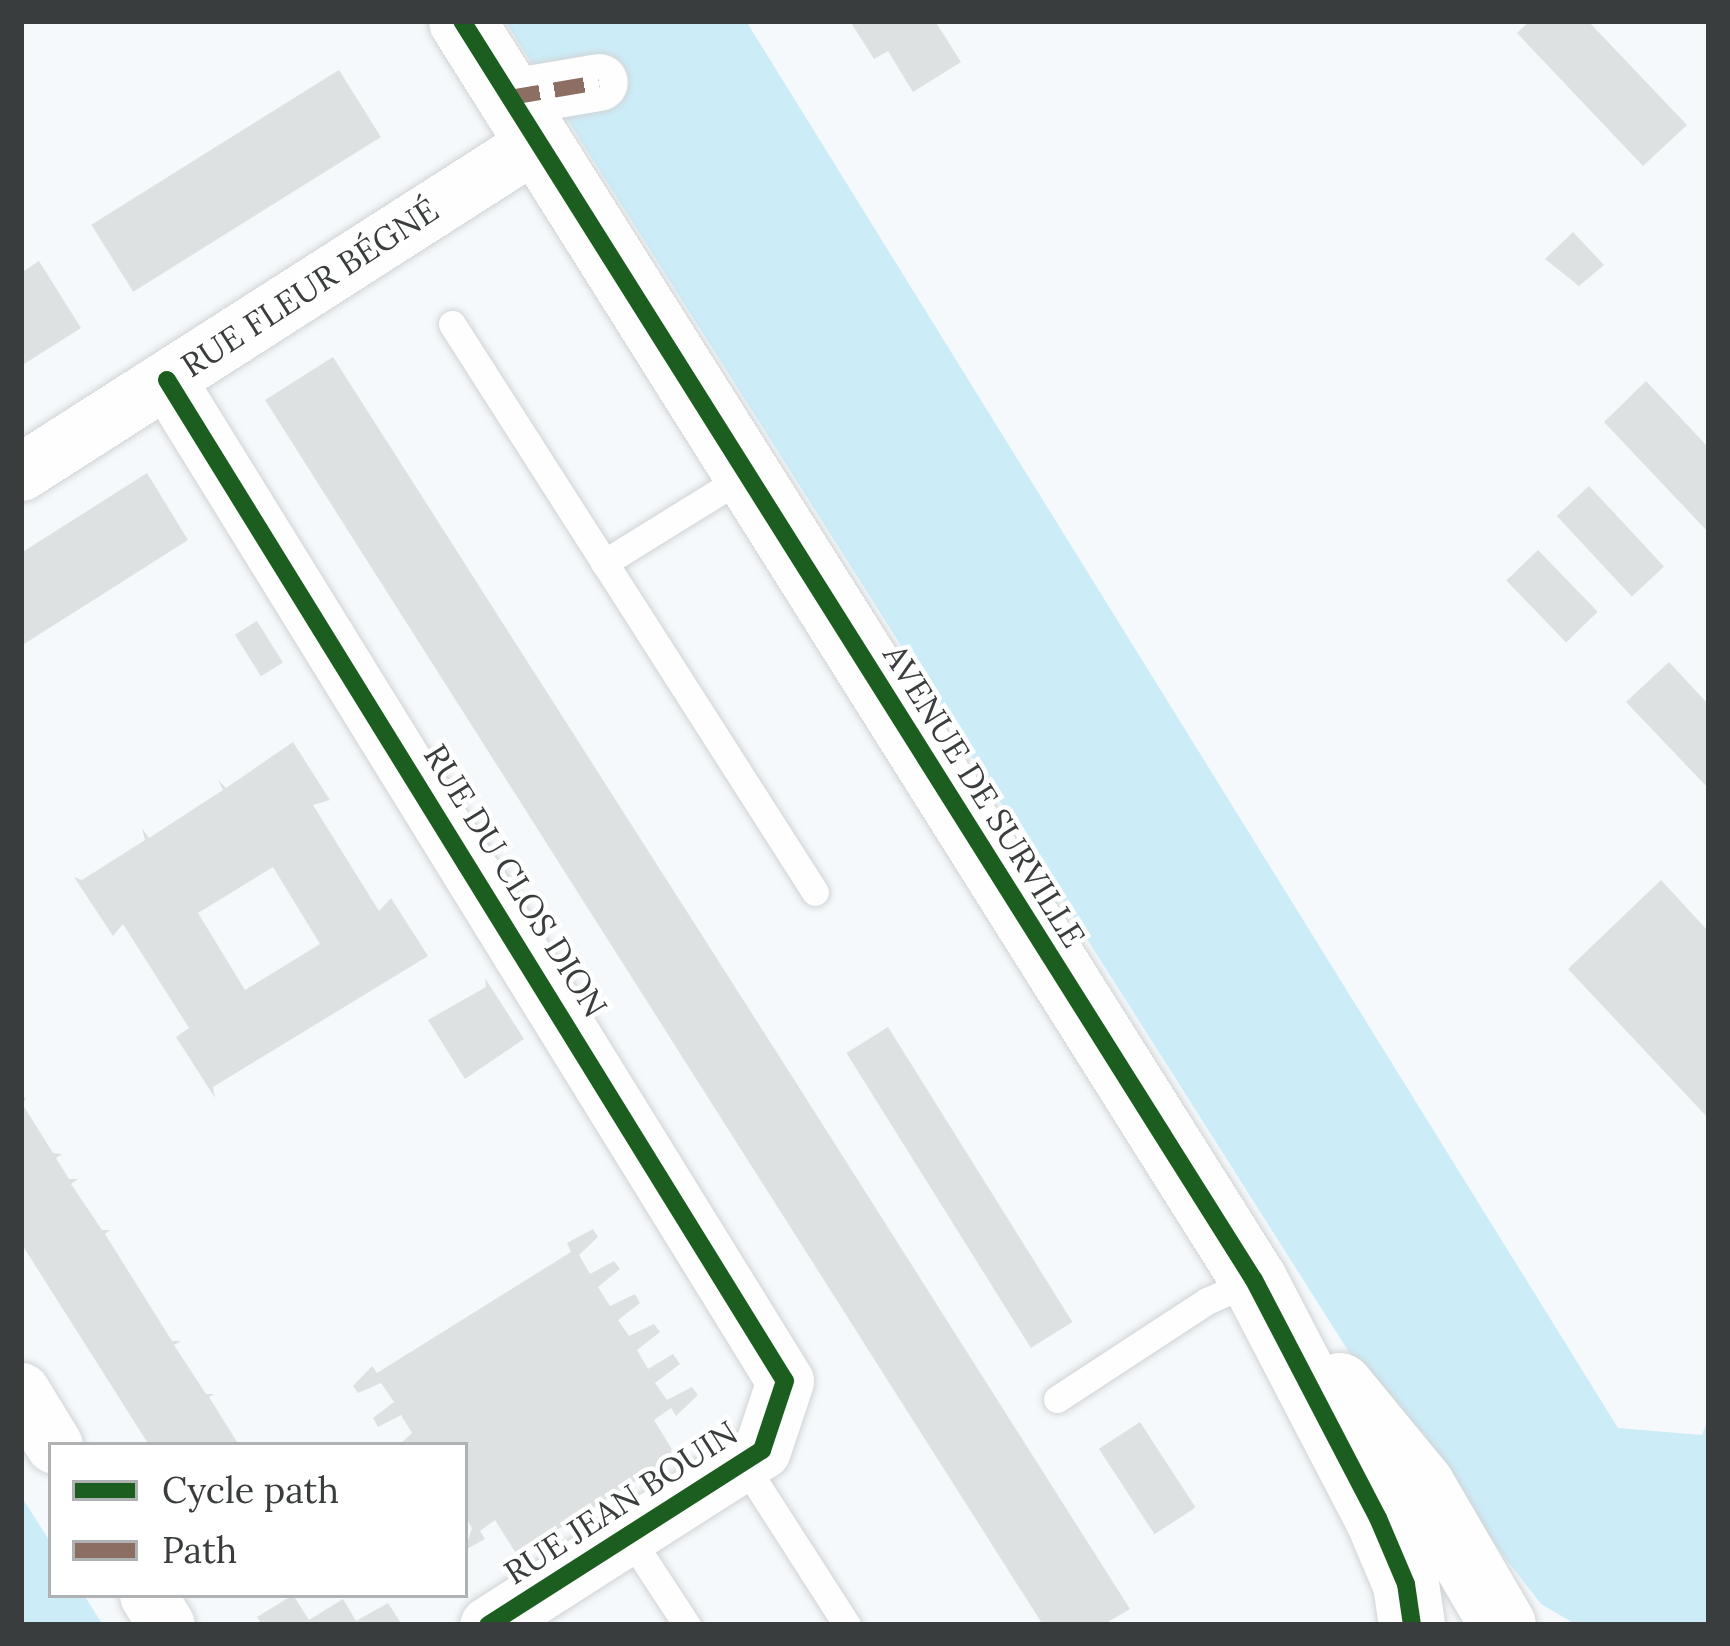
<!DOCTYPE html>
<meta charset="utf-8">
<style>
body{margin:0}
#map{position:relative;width:1730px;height:1646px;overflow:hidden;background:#f5f9fb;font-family:Lora,serif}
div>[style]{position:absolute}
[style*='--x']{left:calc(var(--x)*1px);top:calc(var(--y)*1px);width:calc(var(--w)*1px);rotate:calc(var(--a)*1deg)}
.green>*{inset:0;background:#ccedf8}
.building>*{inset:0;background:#dde1e2;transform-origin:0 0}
.roads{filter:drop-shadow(0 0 3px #d1d4d6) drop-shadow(0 0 3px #d1d4d6)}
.lane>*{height:27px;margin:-13.5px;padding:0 13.5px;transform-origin:13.5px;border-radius:13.5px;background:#fefefe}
.street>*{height:57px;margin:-28.5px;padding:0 28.5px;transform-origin:28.5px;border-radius:28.5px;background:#fefefe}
.secondary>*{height:66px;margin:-33px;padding:0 33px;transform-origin:33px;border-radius:33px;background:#fefefe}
.quiet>*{height:15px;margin-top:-7.5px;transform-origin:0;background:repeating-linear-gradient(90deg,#8d6e63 0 30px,transparent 0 45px)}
.cycleway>*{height:18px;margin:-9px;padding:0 9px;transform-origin:9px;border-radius:9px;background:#1b5e20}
span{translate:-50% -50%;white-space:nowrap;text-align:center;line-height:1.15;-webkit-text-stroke:9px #fff;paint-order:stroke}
.street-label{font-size:33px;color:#3a3d3e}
.frame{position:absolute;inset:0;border:24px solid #3a3d3e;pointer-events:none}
.legend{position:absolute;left:48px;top:1442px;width:420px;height:156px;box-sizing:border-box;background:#fff;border:3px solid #b0b1b2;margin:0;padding:15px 21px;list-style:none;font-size:36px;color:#3a3d3e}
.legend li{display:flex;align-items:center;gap:24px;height:60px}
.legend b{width:60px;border:3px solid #b0b1b2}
</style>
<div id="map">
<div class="green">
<div style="clip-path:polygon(505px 21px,746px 21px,1618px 1428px,1702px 1435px,1709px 1416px,1709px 1625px,1577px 1625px,1541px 1604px,1368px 1382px)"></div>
<div style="clip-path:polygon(21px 1496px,51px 1543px,51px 1595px,84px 1595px,103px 1625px,21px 1625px)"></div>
</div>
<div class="building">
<div style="clip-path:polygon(850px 21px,935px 21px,961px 62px,913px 92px,888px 51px,874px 59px)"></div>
<div style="clip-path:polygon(1530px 21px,1588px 21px,1687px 125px,1643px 166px,1517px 33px)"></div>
<div style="left:339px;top:70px;width:79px;height:292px;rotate:58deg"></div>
<div style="clip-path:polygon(1573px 232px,1604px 265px,1579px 286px,1545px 259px)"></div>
<div style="clip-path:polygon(39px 261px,81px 328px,21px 366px,21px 273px)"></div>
<div style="clip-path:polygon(333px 357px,802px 1092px,1130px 1609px,1103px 1625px,1043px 1625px,265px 400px)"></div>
<div style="clip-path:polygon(1646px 381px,1709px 448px,1709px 533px,1604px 422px)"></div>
<div style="clip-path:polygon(147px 473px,188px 540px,21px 646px,21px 553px)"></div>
<div style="left:1589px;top:486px;width:110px;height:44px;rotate:47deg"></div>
<div style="left:1538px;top:550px;width:86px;height:44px;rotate:46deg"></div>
<div style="left:257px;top:621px;width:49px;height:26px;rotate:58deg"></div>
<div style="clip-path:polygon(1669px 662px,1709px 705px,1709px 789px,1626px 702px)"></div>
<div style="clip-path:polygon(evenodd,293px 742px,330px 800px,313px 805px,379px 911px,391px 898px,428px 956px,213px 1087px,215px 1098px,176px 1037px,189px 1028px,123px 924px,113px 936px,74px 877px,82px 880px,145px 840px,142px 828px,149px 838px,223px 790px,218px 780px,226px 788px,293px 742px,273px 867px,320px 944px,245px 990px,198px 913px,273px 867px)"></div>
<div style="clip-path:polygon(1661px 880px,1709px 932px,1709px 1119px,1568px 969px)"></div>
<div style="clip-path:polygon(485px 978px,524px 1039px,465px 1079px,428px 1020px,486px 987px)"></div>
<div style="left:888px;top:1027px;width:348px;height:49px;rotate:58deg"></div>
<div style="clip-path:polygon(26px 1097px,23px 1105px,53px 1153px,62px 1154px,56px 1158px,69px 1179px,78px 1179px,71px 1184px,102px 1230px,110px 1230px,105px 1234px,172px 1341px,181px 1341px,174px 1345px,206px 1394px,214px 1394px,209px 1397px,239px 1445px,149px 1445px,21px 1243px,21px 1100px)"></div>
<div style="clip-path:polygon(593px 1229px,598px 1237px,579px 1255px,590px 1274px,614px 1261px,620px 1269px,598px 1287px,610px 1306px,635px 1294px,640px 1303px,618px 1320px,629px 1336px,654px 1324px,660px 1332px,637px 1350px,648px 1369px,673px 1354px,680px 1364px,655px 1383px,667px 1400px,692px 1387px,698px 1395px,676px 1416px,671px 1408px,654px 1420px,676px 1456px,517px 1555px,495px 1520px,480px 1531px,485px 1539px,465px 1550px,472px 1528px,465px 1517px,465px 1445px,399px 1445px,412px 1433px,401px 1415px,378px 1427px,373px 1418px,394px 1402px,381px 1383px,358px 1393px,353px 1386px,372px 1366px,377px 1373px,571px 1252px,567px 1243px)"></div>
<div style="left:1140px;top:1422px;width:102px;height:49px;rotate:57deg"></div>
<div style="clip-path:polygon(293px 1595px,309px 1620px,343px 1599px,356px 1621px,388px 1603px,402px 1625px,262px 1625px,257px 1617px)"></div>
</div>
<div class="roads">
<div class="lane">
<div style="--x:452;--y:324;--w:674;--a:57.42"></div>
<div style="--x:604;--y:563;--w:167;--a:-31.8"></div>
<div style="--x:1057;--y:1399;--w:179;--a:-33.2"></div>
<div style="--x:1207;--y:1301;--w:51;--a:-24.1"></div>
<div style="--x:743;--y:1463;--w:193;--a:57.3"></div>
<div style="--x:628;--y:1535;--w:108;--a:56.8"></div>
</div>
<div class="street">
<div style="--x:510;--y:97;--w:90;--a:-9.6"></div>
<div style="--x:167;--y:380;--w:1176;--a:58.31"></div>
<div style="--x:785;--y:1381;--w:73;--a:108.4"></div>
<div style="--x:762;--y:1450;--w:325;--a:147.4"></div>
<div style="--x:21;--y:472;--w:612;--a:-32.6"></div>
<div style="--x:21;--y:1391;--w:63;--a:58.6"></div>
<div style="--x:148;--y:1595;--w:35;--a:59"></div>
</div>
<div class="secondary">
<div style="--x:462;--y:21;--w:1487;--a:57.83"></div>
<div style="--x:1254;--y:1280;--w:268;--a:62.5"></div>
<div style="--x:1378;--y:1518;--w:72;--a:67"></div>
<div style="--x:1406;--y:1584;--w:41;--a:81.7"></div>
<div style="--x:1340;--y:1386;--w:129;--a:50.6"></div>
<div style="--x:1422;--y:1486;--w:161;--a:59.8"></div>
</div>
</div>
<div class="quiet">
<div style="--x:510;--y:97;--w:90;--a:-9.6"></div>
</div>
<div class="cycleway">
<div style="--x:462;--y:21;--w:1487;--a:57.83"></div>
<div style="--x:1254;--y:1280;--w:268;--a:62.5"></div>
<div style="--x:1378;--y:1518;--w:72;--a:67"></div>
<div style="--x:1406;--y:1584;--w:41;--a:81.7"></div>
<div style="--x:167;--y:380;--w:1176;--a:58.31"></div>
<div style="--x:785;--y:1381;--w:73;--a:108.4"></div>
<div style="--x:762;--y:1450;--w:325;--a:147.4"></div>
</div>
<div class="street-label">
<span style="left:310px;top:288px;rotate:-33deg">RUE FLEUR BÉGNÉ</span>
<span style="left:984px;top:796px;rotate:58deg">AVENUE DE SURVILLE</span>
<span style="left:515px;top:881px;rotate:58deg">RUE DU CLOS DION</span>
<span style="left:621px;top:1503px;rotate:-33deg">RUE JEAN BOUIN</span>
</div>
<div class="frame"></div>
<ul class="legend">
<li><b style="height:15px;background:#1b5e20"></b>Cycle path</li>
<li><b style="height:15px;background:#8d6e63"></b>Path</li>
</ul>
</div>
